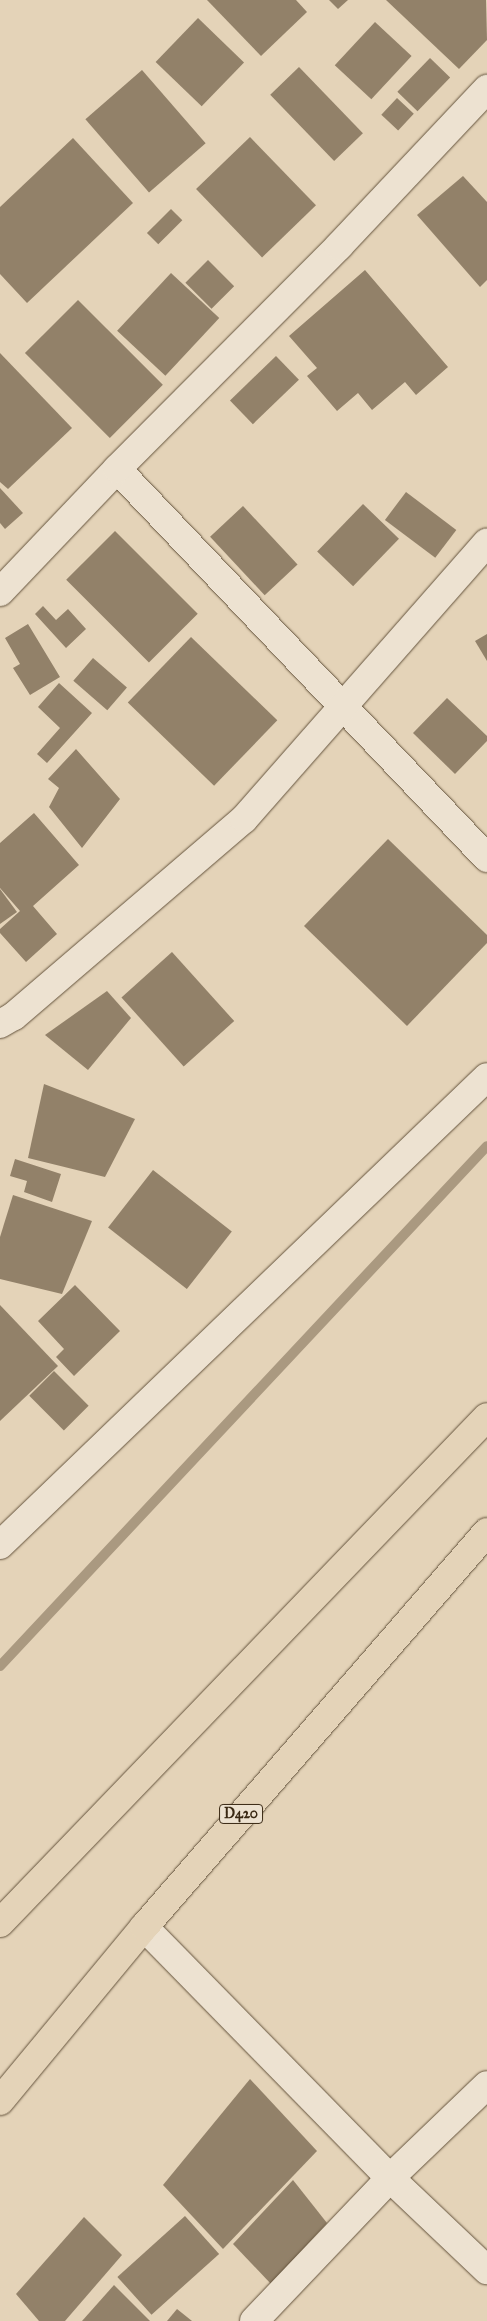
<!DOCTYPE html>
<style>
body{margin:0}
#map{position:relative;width:487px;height:2321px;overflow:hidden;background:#e4d3b8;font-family:"IM FELL Great Primer",serif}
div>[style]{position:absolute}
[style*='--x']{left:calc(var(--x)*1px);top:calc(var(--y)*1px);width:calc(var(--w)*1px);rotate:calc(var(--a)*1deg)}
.stream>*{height:10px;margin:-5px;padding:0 5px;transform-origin:5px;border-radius:5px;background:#aa9980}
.building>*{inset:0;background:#928169;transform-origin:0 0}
.roads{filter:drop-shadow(0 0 1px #64533c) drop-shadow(0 0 1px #64533c)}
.street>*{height:28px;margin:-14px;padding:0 14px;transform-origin:14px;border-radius:14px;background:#ede2d1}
.secondary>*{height:28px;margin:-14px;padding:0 14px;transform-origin:14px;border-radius:14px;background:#ede2d1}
.primary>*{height:28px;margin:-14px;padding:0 14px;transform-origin:14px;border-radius:14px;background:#e4d3b8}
span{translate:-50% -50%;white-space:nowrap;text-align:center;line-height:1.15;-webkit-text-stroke:4px #ede2d1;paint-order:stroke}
.shield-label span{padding:1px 4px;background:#ede2d1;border:1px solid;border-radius:4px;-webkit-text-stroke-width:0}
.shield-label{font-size:14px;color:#392813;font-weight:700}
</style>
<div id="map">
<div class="stream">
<div style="--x:0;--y:1666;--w:712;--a:-46.88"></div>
</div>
<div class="building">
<div style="clip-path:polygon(207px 0,296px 0,307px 12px,261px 56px)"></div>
<div style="clip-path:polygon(329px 0,348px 0,338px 9px)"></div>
<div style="clip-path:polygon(386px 0,486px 0,487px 40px,459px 69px)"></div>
<div style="left:198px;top:18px;width:64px;height:61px;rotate:44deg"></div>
<div style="left:375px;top:22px;width:50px;height:59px;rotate:43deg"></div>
<div style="left:430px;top:58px;width:28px;height:47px;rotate:44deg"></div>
<div style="left:299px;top:67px;width:92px;height:40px;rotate:46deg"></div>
<div style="left:142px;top:70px;width:97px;height:75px;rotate:49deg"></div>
<div style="left:397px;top:98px;width:23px;height:23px;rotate:43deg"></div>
<div style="left:250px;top:137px;width:95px;height:75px;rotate:46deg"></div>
<div style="clip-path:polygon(73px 138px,133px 203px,27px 303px,0 274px,0 207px)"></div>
<div style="clip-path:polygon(463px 176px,487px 202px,487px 280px,480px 287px,417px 215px)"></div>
<div style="left:171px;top:209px;width:16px;height:34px;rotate:45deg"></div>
<div style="left:208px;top:260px;width:37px;height:32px;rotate:45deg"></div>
<div style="clip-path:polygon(365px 270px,448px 367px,416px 395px,405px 382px,372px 410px,358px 393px,337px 411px,307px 376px,317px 368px,289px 336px)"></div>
<div style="left:171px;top:273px;width:66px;height:79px;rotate:43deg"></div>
<div style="left:78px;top:300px;width:120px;height:75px;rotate:45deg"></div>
<div style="clip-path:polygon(0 353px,72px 428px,8px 489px,0 482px)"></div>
<div style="left:276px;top:356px;width:33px;height:64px;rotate:46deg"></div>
<div style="clip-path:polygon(0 488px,23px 513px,5px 529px,0 523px)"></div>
<div style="left:406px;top:492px;width:63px;height:35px;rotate:37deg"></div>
<div style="left:363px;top:504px;width:50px;height:66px;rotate:44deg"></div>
<div style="left:243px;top:506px;width:80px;height:45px;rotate:47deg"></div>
<div style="left:115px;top:531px;width:117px;height:69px;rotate:45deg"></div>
<div style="clip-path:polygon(43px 606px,56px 620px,68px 609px,86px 629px,66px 648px,35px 614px)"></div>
<div style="clip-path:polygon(28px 624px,60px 677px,30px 695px,13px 668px,20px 664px,5px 638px)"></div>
<div style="clip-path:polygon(487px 634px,487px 661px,475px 641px)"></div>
<div style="left:191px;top:637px;width:120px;height:91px;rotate:44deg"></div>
<div style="left:93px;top:658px;width:45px;height:30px;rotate:41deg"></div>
<div style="clip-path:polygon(59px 683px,92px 713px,47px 763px,37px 754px,60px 728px,38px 707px)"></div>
<div style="clip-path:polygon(447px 698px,487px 736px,487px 741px,455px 774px,413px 733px)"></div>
<div style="clip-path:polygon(76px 749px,120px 799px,82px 848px,49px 807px,59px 788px,48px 779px)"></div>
<div style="clip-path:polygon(34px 813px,79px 865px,33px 906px,57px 934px,26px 962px,0 933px,0 929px,20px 911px,0 888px,0 843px)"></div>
<div style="clip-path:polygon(388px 839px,487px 935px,487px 943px,407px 1026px,304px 926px)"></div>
<div style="clip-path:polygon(0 889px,17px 912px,0 924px)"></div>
<div style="left:172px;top:952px;width:93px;height:68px;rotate:48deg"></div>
<div style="clip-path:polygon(107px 991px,131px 1018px,88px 1070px,45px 1035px)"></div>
<div style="clip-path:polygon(44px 1084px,135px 1119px,105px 1177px,28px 1158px)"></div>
<div style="clip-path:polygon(15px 1159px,61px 1174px,52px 1202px,24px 1192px,27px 1181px,10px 1176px)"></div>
<div style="left:153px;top:1170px;width:100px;height:73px;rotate:38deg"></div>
<div style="clip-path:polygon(13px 1195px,92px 1221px,62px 1294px,0 1279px,0 1237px)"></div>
<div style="clip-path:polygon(75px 1285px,120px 1331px,74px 1376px,56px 1357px,64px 1349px,38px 1321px)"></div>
<div style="clip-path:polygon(0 1305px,58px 1366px,0 1421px)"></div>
<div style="left:54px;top:1371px;width:49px;height:35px;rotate:45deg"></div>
<div style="clip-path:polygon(250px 2079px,317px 2151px,223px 2249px,163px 2185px)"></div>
<div style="clip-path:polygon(293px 2180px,327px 2223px,271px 2284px,233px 2244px)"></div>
<div style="left:185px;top:2216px;width:51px;height:91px;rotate:48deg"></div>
<div style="clip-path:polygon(84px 2217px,122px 2255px,65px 2321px,39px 2321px,16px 2294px)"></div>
<div style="clip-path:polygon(114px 2285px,150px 2321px,82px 2321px)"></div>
<div style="clip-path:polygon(177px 2309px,192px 2321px,167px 2321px)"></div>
</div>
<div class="roads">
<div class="street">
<div style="--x:117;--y:469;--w:537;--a:46.43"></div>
<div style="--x:0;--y:592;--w:170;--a:-46.4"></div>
<div style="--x:117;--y:469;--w:315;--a:-45.1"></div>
<div style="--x:339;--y:246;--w:216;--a:-46.7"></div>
<div style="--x:0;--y:1024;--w:16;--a:-30"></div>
<div style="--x:14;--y:1016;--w:303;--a:-40.6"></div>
<div style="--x:244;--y:819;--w:368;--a:-48.7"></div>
<div style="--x:144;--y:1927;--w:351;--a:45.6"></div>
<div style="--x:390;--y:2178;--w:134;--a:43.5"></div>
<div style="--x:254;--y:2321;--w:197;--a:-46.4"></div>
<div style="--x:390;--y:2178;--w:134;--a:-43.8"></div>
</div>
<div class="secondary">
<div style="--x:0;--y:1545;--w:675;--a:-43.86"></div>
</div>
<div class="primary">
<div style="--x:0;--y:1923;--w:702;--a:-46.1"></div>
<div style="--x:0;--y:2101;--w:226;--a:-50.4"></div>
<div style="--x:144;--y:1927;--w:523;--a:-49.03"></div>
</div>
</div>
<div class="shield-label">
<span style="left:241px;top:1814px">D420</span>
</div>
</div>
